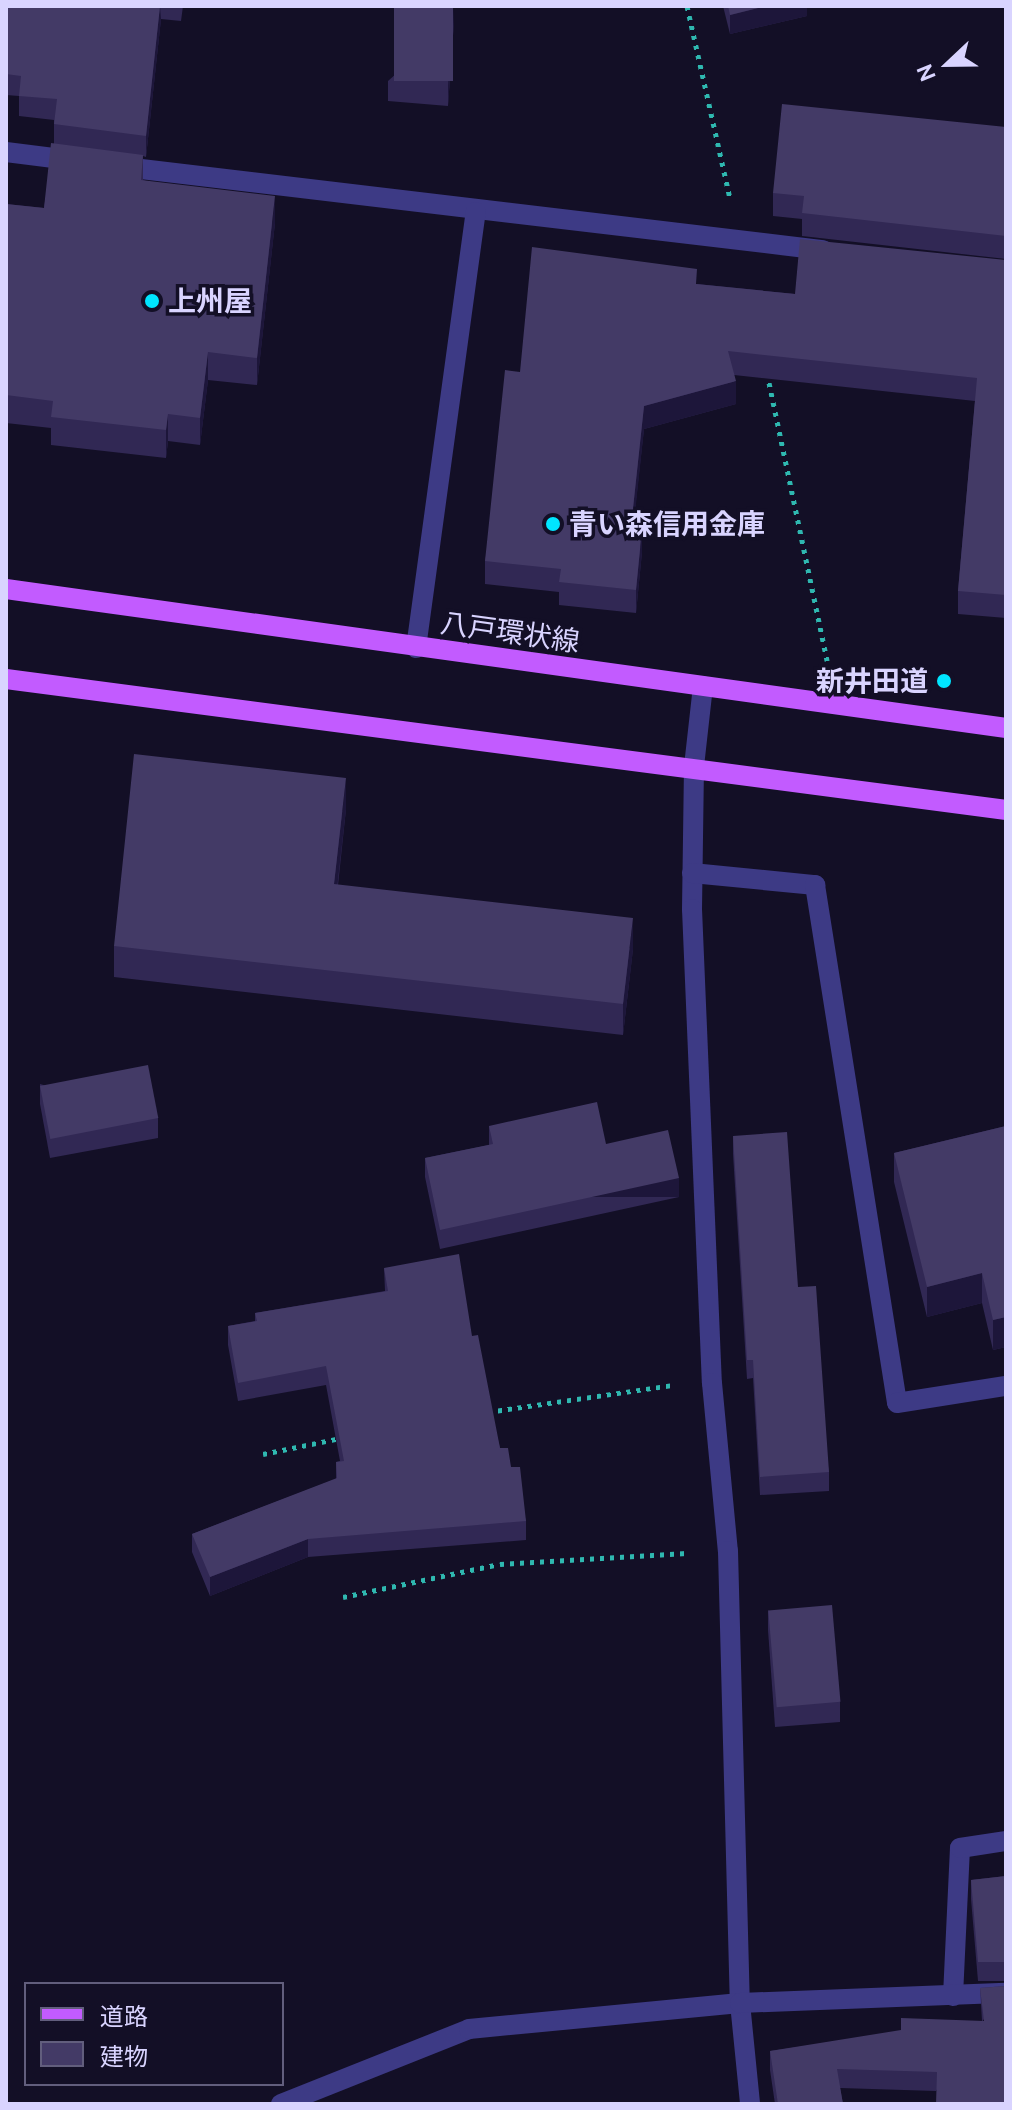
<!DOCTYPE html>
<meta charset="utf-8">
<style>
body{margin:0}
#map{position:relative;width:1012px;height:2110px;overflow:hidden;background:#130f26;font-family:Ubuntu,"Noto Sans JP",sans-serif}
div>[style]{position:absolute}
.path>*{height:5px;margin-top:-2.5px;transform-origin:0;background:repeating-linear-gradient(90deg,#2fb8b0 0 4px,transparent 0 10px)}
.street>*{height:20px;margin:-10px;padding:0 10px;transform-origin:10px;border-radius:10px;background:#3d3a85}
.primary>*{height:20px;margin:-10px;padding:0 10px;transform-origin:10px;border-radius:10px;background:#c25bff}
.wall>*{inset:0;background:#312854}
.shaded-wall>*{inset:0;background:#1d163a;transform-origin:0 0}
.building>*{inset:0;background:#433a66;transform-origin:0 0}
.dots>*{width:22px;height:22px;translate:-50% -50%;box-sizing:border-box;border:4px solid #130f26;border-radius:50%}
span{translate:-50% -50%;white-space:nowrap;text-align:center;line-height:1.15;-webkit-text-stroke:7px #130f26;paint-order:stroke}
.poi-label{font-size:28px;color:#d9d4ff;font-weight:700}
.left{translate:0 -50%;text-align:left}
.right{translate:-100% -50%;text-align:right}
.street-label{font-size:28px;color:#d9d4ff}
.frame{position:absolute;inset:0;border:8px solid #d9d4ff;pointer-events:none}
.legend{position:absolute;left:24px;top:1982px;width:260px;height:104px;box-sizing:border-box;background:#130f26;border:2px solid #625e7d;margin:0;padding:10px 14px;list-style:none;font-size:24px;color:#d9d4ff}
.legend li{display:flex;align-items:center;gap:16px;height:40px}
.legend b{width:40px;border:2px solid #625e7d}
.north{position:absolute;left:908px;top:24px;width:80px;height:80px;-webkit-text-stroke:6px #130f26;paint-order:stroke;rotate:248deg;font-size:22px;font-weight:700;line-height:32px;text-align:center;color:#d9d4ff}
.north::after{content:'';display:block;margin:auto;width:28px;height:36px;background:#d9d4ff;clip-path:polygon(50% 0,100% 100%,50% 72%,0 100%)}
</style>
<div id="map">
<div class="path">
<div style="left:687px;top:6px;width:198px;rotate:77.4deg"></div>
<div style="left:767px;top:373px;width:294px;rotate:78.2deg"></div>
<div style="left:488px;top:1412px;width:186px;rotate:-8.3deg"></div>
<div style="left:263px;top:1454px;width:80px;rotate:-11.6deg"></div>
<div style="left:343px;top:1597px;width:160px;rotate:-11.9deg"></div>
<div style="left:500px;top:1564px;width:187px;rotate:-3.4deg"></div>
</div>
<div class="street">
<div style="left:6px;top:152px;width:72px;rotate:7.2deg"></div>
<div style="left:116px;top:166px;width:712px;rotate:6.78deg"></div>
<div style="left:416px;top:648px;width:440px;rotate:-82.2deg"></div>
<div style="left:703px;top:686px;width:81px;rotate:96.4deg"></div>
<div style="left:694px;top:766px;width:143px;rotate:90.8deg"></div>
<div style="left:692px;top:909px;width:474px;rotate:87.6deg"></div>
<div style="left:712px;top:1383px;width:169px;rotate:84.6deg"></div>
<div style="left:728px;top:1551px;width:452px;rotate:88.5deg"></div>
<div style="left:740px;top:2003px;width:101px;rotate:84.3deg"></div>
<div style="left:692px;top:873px;width:124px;rotate:5.6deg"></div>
<div style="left:815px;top:885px;width:524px;rotate:81deg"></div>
<div style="left:897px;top:1403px;width:110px;rotate:-8.9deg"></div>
<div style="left:953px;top:1996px;width:148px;rotate:-87.3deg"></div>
<div style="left:960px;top:1848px;width:47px;rotate:-8.7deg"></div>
<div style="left:281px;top:2104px;width:202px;rotate:-21.7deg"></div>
<div style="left:469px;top:2029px;width:272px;rotate:-5.5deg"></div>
<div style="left:740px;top:2003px;width:266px;rotate:-2.2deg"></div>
</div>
<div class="primary">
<div style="left:6px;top:589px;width:1010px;rotate:7.91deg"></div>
<div style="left:6px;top:679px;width:1009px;rotate:7.46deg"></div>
</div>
<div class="wall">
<div style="clip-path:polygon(6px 6px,183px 6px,181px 21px,161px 19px,146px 157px,143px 156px,143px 180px,275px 223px,257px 385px,208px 380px,200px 445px,168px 441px,166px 458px,51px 445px,51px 428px,6px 423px,6px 204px,44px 208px,54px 144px,54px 120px,19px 116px,19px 96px,6px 95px)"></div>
<div style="clip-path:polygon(723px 6px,807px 6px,807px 16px,730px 34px)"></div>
<div style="clip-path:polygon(454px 22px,448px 106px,388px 101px,388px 81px)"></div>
<div style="clip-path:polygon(1006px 127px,1006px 259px,802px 236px,802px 219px,773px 216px,773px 193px)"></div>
<div style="clip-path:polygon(1006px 260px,1006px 618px,958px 614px,958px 591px,975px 401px,734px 375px,736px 404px,644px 429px,633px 528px,642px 552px,636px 613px,559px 605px,559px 592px,485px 584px,485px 561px,520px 372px,697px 284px,795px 294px)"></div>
<div style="clip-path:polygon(346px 809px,338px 885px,633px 949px,623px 1035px,114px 977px,114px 946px)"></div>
<div style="clip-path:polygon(40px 1084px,158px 1118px,158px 1138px,50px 1158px,40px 1104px)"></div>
<div style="clip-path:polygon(489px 1126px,606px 1144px,679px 1197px,440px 1249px,425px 1177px,425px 1158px,489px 1145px)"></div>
<div style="clip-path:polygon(1006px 1126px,1006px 1347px,993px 1350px,982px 1303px,927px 1317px,894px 1182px,894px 1153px)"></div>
<div style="clip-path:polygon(733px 1136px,798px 1287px,829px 1472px,829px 1491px,760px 1495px,753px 1378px,747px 1379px,733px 1154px)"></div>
<div style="clip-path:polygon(384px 1268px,472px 1336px,500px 1448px,511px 1467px,526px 1521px,526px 1540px,308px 1557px,210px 1596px,192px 1552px,192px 1534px,336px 1479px,336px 1462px,340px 1461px,326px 1385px,238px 1401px,228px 1345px,228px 1326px,255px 1321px,255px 1313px,385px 1291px)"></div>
<div style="clip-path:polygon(768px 1610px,840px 1702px,840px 1722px,775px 1727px,768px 1630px)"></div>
<div style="clip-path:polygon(1006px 1876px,1006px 1981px,978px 1981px,971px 1899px,971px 1880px)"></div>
<div style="clip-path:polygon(1006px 1986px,936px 2091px,840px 2088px,843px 2104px,775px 2104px,770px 2070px,770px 2051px,982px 2021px,980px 1988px)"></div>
</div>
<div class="shaded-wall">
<div style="clip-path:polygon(160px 6px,161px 19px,146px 157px,146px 136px)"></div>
<div style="clip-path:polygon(453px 6px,454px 22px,448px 106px,448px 86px)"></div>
<div style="clip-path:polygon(766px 6px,807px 6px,807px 16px,730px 34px,730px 15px)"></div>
<div style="clip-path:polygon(275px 196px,275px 223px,257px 385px,257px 358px)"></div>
<div style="clip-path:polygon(208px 352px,208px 380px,200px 445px,200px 418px)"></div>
<div style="clip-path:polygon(736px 381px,736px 404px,644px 429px,631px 551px,631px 527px,644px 406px)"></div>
<div style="clip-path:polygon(168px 414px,168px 441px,166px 458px,166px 430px)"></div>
<div style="clip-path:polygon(642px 529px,642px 552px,636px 613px,636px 590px)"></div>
<div style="clip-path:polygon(346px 778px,346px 809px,334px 915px,334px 884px)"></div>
<div style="clip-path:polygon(633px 918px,633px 949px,623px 1035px,623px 1004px)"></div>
<div style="left:679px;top:1178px;width:19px;height:245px;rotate:90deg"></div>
<div style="clip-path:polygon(982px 1273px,982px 1303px,927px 1317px,927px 1287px)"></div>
<div style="clip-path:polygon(1006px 1317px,1006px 1347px,993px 1350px,993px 1320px)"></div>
<div style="clip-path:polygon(308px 1539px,308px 1557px,210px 1596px,210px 1577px)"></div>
</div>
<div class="building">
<div style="clip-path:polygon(6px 6px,160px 6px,146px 136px,54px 124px,57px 99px,19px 96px,21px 76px,6px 74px)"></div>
<div style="left:394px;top:6px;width:59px;height:75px"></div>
<div style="clip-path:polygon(728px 6px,766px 6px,730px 15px)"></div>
<div style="clip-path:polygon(782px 104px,1006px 127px,1006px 236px,802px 213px,804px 196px,773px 193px)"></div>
<div style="clip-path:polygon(51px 143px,143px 155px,141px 180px,275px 196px,257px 358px,208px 352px,200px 418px,168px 414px,166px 430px,51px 417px,53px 401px,6px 395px,6px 204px,44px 208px)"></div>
<div style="clip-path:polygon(800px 239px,1006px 260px,1006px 595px,958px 591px,977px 378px,728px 351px,736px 381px,644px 406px,631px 527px,642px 529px,636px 590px,559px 582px,561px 569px,485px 561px,505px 370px,520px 372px,532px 247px,697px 269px,696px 284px,795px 294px)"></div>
<div style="clip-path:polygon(134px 754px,346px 778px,334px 884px,633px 918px,623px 1004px,114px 946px)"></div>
<div style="left:148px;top:1065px;width:54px;height:110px;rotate:79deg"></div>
<div style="clip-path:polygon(597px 1102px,606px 1144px,668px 1130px,679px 1178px,440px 1230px,425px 1158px,493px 1144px,489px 1126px)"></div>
<div style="clip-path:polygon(1006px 1126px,1006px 1317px,993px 1320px,982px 1273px,927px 1287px,894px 1153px)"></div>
<div style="clip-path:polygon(787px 1132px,798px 1287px,816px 1286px,829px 1472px,760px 1477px,753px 1360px,747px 1360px,733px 1136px)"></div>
<div style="clip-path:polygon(459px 1254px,472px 1336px,478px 1335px,500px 1448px,508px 1448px,511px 1467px,520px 1467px,526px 1521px,308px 1539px,210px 1577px,192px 1534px,337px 1478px,336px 1462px,344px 1461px,326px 1366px,238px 1383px,228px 1326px,257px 1321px,255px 1313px,388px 1291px,384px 1268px)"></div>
<div style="left:832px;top:1605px;width:97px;height:64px;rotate:85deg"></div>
<div style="clip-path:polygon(1006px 1876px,1006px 1962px,978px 1962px,971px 1880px)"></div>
<div style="clip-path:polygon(1006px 1986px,1006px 2104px,936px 2104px,937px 2072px,837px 2069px,843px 2104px,778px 2104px,770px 2051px,901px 2030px,901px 2018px,984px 2021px,980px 1988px)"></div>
</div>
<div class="dots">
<div style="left:152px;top:301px;background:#00e5ff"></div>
<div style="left:553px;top:524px;background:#00e5ff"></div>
<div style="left:944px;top:681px;background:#00e5ff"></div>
</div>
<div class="poi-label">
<span class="left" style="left:168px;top:301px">上州屋</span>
<span class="left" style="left:569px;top:524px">青い森信用金庫</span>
<span class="right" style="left:928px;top:681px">新井田道</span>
</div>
<div class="street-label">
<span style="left:510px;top:632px;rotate:8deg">八戸環状線</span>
</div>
<div class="frame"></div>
<ul class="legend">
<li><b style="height:10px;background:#c25bff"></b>道路</li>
<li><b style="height:22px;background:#433a66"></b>建物</li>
</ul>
<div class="north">N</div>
</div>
